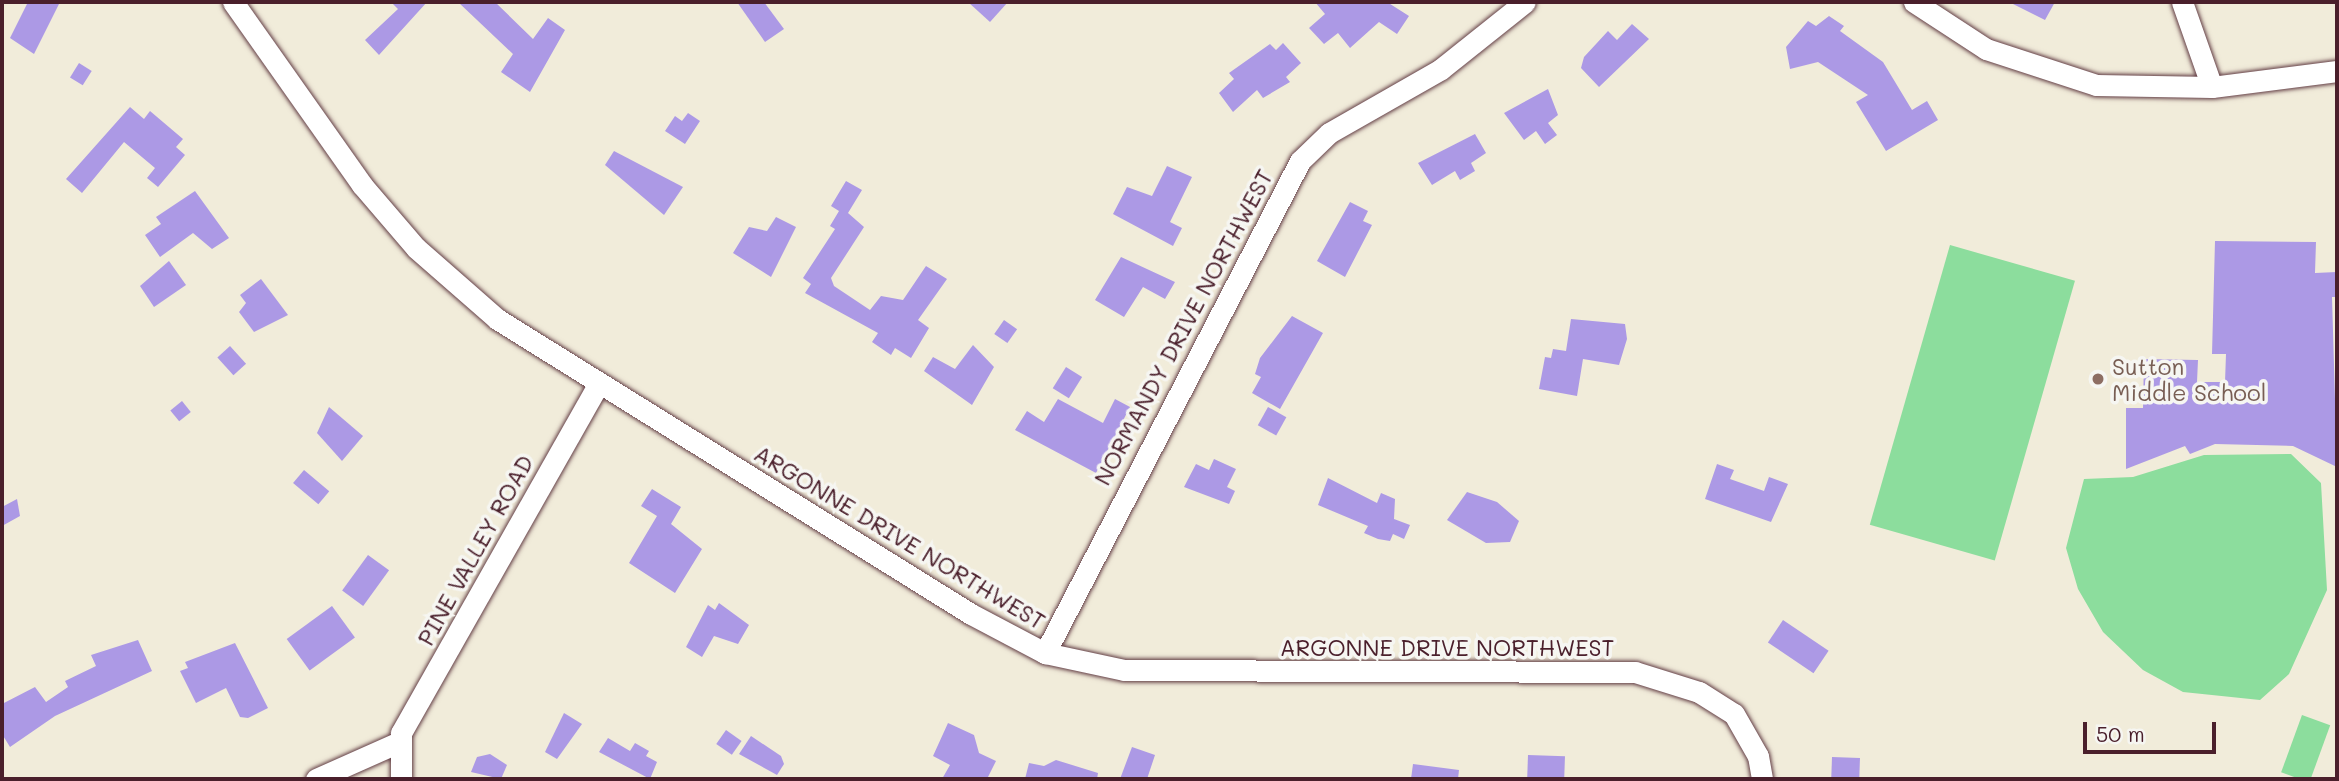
<!DOCTYPE html>
<style>
body{margin:0}
#map{position:relative;width:2339px;height:781px;overflow:hidden;background:#f1ecda;font-family:Mali,sans-serif}
div>[style]{position:absolute}
.green>*{inset:0;background:#8cdd9d;transform-origin:0 0}
.building>*{inset:0;background:#ac99e5;transform-origin:0 0}
.roads{filter:drop-shadow(0 0 2px #633e45) drop-shadow(0 0 2px #633e45)}
.minor>*{height:21px;margin:-10.5px;padding:0 10.5px;transform-origin:10.5px;border-radius:10.5px;background:#fff}
.dots>*{width:19px;height:19px;translate:-50% -50%;box-sizing:border-box;border:4px solid #f6f6f2;border-radius:50%}
span{translate:-50% -50%;white-space:nowrap;text-align:center;line-height:1.15;-webkit-text-stroke:7px #f6f6f2;paint-order:stroke}
.street-label{font-size:23px;color:#4a1f2b}
.education-label{font-size:23px;color:#785e54}
.left{translate:0 -50%;text-align:left}
.frame{position:absolute;inset:0;border:4px solid #4a1f2b;pointer-events:none}
.scale{position:absolute;left:2083px;top:722px;width:133px;height:32px;box-sizing:border-box;border:4px solid #4a1f2b;border-top:0;padding-left:9px;font-size:21px;line-height:24px;white-space:nowrap;color:#4a1f2b;-webkit-text-stroke:5px #f6f6f2;paint-order:stroke}
</style>
<div id="map">
<div class="green">
<div style="left:1950px;top:245px;width:130px;height:291px;rotate:16deg"></div>
<div style="clip-path:polygon(2291px 454px,2321px 483px,2327px 590px,2289px 674px,2260px 700px,2183px 692px,2143px 670px,2103px 632px,2078px 589px,2066px 548px,2084px 479px,2133px 477px,2204px 455px)"></div>
<div style="left:2302px;top:715px;width:30px;height:61px;rotate:20deg"></div>
</div>
<div class="building">
<div style="clip-path:polygon(28px 2px,60px 2px,34px 54px,10px 38px)"></div>
<div style="clip-path:polygon(391px 2px,427px 2px,379px 55px,365px 40px,398px 9px)"></div>
<div style="clip-path:polygon(458px 2px,495px 2px,533px 39px,548px 18px,565px 30px,530px 92px,501px 72px,513px 54px)"></div>
<div style="clip-path:polygon(737px 2px,764px 2px,784px 29px,765px 42px)"></div>
<div style="clip-path:polygon(968px 2px,1008px 2px,990px 22px)"></div>
<div style="clip-path:polygon(1315px 2px,1387px 2px,1409px 16px,1397px 34px,1379px 22px,1350px 48px,1338px 33px,1324px 44px,1309px 28px,1325px 14px)"></div>
<div style="clip-path:polygon(2009px 2px,2055px 2px,2045px 20px)"></div>
<div style="clip-path:polygon(1829px 16px,1844px 26px,1840px 31px,1883px 62px,1912px 110px,1927px 101px,1938px 120px,1886px 151px,1856px 102px,1868px 95px,1818px 62px,1790px 69px,1786px 47px,1808px 21px,1816px 26px)"></div>
<div style="clip-path:polygon(1632px 24px,1649px 39px,1599px 87px,1581px 68px,1584px 57px,1608px 31px,1617px 40px)"></div>
<div style="clip-path:polygon(1283px 43px,1301px 63px,1286px 77px,1290px 82px,1263px 98px,1257px 90px,1233px 112px,1219px 93px,1234px 79px,1229px 73px,1270px 44px,1276px 50px)"></div>
<div style="left:79px;top:63px;width:15px;height:17px;rotate:32deg"></div>
<div style="clip-path:polygon(1548px 89px,1558px 115px,1548px 123px,1557px 135px,1545px 144px,1536px 131px,1524px 140px,1504px 113px)"></div>
<div style="clip-path:polygon(130px 107px,144px 119px,150px 111px,183px 139px,176px 147px,185px 155px,158px 187px,147px 178px,155px 168px,124px 142px,82px 193px,66px 179px)"></div>
<div style="clip-path:polygon(688px 113px,700px 121px,685px 144px,665px 131px,675px 116px,682px 121px)"></div>
<div style="clip-path:polygon(1475px 134px,1486px 153px,1471px 163px,1475px 171px,1460px 180px,1455px 171px,1432px 185px,1418px 163px)"></div>
<div style="clip-path:polygon(614px 151px,683px 187px,664px 215px,605px 165px)"></div>
<div style="clip-path:polygon(1167px 166px,1192px 177px,1170px 222px,1182px 228px,1173px 246px,1113px 214px,1127px 187px,1152px 196px)"></div>
<div style="clip-path:polygon(846px 181px,862px 190px,848px 213px,864px 227px,831px 278px,834px 286px,870px 310px,881px 296px,903px 300px,926px 266px,947px 279px,918px 320px,929px 328px,911px 358px,895px 348px,891px 355px,872px 342px,878px 333px,805px 293px,811px 284px,803px 278px,835px 229px,830px 226px,839px 211px,831px 206px)"></div>
<div style="clip-path:polygon(195px 191px,229px 238px,212px 249px,193px 233px,160px 257px,145px 235px,161px 224px,156px 217px)"></div>
<div style="clip-path:polygon(1350px 202px,1368px 211px,1363px 221px,1372px 225px,1345px 277px,1317px 261px)"></div>
<div style="clip-path:polygon(776px 217px,796px 227px,771px 277px,733px 253px,749px 227px,767px 231px)"></div>
<div style="clip-path:polygon(2215px 241px,2316px 242px,2315px 273px,2337px 272px,2337px 297px,2332px 297px,2337px 467px,2293px 446px,2215px 444px,2190px 454px,2185px 446px,2126px 469px,2126px 408px,2143px 408px,2144px 359px,2198px 360px,2197px 382px,2225px 382px,2226px 354px,2212px 354px)"></div>
<div style="clip-path:polygon(1121px 257px,1175px 282px,1165px 299px,1143px 287px,1124px 317px,1095px 300px)"></div>
<div style="clip-path:polygon(169px 261px,186px 285px,154px 307px,140px 286px)"></div>
<div style="clip-path:polygon(261px 279px,288px 315px,254px 332px,239px 312px,246px 303px,240px 295px)"></div>
<div style="clip-path:polygon(1292px 316px,1323px 333px,1280px 409px,1252px 393px,1261px 377px,1255px 374px,1260px 358px)"></div>
<div style="clip-path:polygon(1571px 319px,1625px 324px,1627px 339px,1619px 365px,1583px 359px,1577px 396px,1539px 389px,1545px 357px,1551px 358px,1553px 349px,1566px 351px)"></div>
<div style="left:1004px;top:320px;width:16px;height:17px;rotate:35deg"></div>
<div style="clip-path:polygon(973px 345px,994px 367px,972px 405px,924px 371px,933px 357px,955px 369px)"></div>
<div style="left:230px;top:346px;width:24px;height:17px;rotate:48deg"></div>
<div style="left:1066px;top:367px;width:19px;height:25px;rotate:32deg"></div>
<div style="clip-path:polygon(1058px 399px,1103px 423px,1115px 399px,1130px 407px,1096px 473px,1015px 430px,1027px 411px,1044px 422px)"></div>
<div style="left:182px;top:401px;width:14px;height:15px;rotate:51deg"></div>
<div style="clip-path:polygon(329px 407px,363px 436px,342px 461px,317px 433px)"></div>
<div style="left:1268px;top:407px;width:21px;height:21px;rotate:29deg"></div>
<div style="clip-path:polygon(1214px 459px,1236px 469px,1227px 487px,1235px 491px,1229px 504px,1184px 487px,1196px 464px,1209px 470px)"></div>
<div style="clip-path:polygon(1717px 464px,1734px 470px,1730px 479px,1764px 491px,1769px 477px,1788px 484px,1771px 522px,1705px 499px)"></div>
<div style="left:304px;top:470px;width:33px;height:17px;rotate:40deg"></div>
<div style="clip-path:polygon(1328px 478px,1377px 503px,1381px 493px,1395px 499px,1394px 519px,1410px 525px,1404px 539px,1393px 534px,1390px 541px,1378px 539px,1364px 533px,1368px 526px,1318px 505px)"></div>
<div style="clip-path:polygon(652px 489px,681px 507px,671px 524px,702px 549px,675px 593px,629px 563px,657px 516px,641px 506px)"></div>
<div style="clip-path:polygon(1467px 492px,1497px 502px,1519px 521px,1510px 542px,1486px 543px,1447px 520px)"></div>
<div style="clip-path:polygon(17px 499px,20px 516px,2px 526px,2px 507px)"></div>
<div style="left:368px;top:555px;width:26px;height:44px;rotate:36deg"></div>
<div style="clip-path:polygon(719px 603px,749px 625px,738px 644px,714px 636px,702px 657px,686px 647px,708px 605px,715px 610px)"></div>
<div style="left:332px;top:606px;width:39px;height:56px;rotate:54deg"></div>
<div style="left:1783px;top:620px;width:55px;height:27px;rotate:34deg"></div>
<div style="clip-path:polygon(138px 640px,152px 671px,55px 716px,10px 747px,2px 734px,2px 704px,35px 687px,46px 702px,68px 687px,65px 681px,96px 666px,91px 655px)"></div>
<div style="clip-path:polygon(235px 643px,268px 708px,248px 718px,240px 717px,226px 688px,196px 703px,180px 671px,188px 668px,185px 662px)"></div>
<div style="clip-path:polygon(564px 713px,582px 724px,557px 759px,545px 752px)"></div>
<div style="clip-path:polygon(948px 723px,974px 735px,979px 753px,996px 761px,987px 779px,942px 779px,950px 765px,933px 756px)"></div>
<div style="left:726px;top:730px;width:19px;height:17px;rotate:35deg"></div>
<div style="clip-path:polygon(751px 736px,781px 756px,784px 764px,777px 775px,739px 754px)"></div>
<div style="clip-path:polygon(608px 738px,630px 751px,635px 743px,649px 751px,646px 756px,657px 762px,650px 779px,599px 752px)"></div>
<div style="clip-path:polygon(1132px 747px,1155px 755px,1147px 779px,1120px 779px)"></div>
<div style="clip-path:polygon(490px 754px,507px 765px,501px 779px,471px 772px,477px 757px)"></div>
<div style="left:1528px;top:755px;width:37px;height:24px;rotate:2deg"></div>
<div style="left:1832px;top:757px;width:28px;height:22px;rotate:2deg"></div>
<div style="clip-path:polygon(1056px 760px,1098px 773px,1097px 779px,1025px 779px,1029px 763px,1044px 766px)"></div>
<div style="clip-path:polygon(1413px 764px,1459px 770px,1458px 779px,1411px 779px)"></div>
</div>
<div class="roads">
<div class="minor">
<div style="left:233px;top:2px;width:224px;rotate:54.8deg"></div>
<div style="left:362px;top:185px;width:83px;rotate:49.4deg"></div>
<div style="left:416px;top:248px;width:108px;rotate:41.2deg"></div>
<div style="left:497px;top:319px;width:558px;rotate:31.9deg"></div>
<div style="left:971px;top:614px;width:84px;rotate:27.8deg"></div>
<div style="left:1045px;top:653px;width:81px;rotate:12.1deg"></div>
<div style="left:1124px;top:670px;width:511px;rotate:0.22deg"></div>
<div style="left:1635px;top:672px;width:67px;rotate:17.4deg"></div>
<div style="left:1699px;top:692px;width:41px;rotate:32.2deg"></div>
<div style="left:1734px;top:714px;width:48px;rotate:60.3deg"></div>
<div style="left:1758px;top:756px;width:23px;rotate:80deg"></div>
<div style="left:1914px;top:2px;width:86px;rotate:33.1deg"></div>
<div style="left:1986px;top:49px;width:116px;rotate:18.1deg"></div>
<div style="left:2096px;top:85px;width:116px;rotate:1deg"></div>
<div style="left:2212px;top:87px;width:126px;rotate:-7.3deg"></div>
<div style="left:2182px;top:2px;width:90px;rotate:70.6deg"></div>
<div style="left:1045px;top:653px;width:554px;rotate:-62.6deg"></div>
<div style="left:1300px;top:161px;width:40px;rotate:-44deg"></div>
<div style="left:1329px;top:133px;width:129px;rotate:-29.7deg"></div>
<div style="left:1441px;top:69px;width:107px;rotate:-38.6deg"></div>
<div style="left:316px;top:779px;width:91px;rotate:-24deg"></div>
<div style="left:401px;top:779px;width:46px;rotate:-90deg"></div>
<div style="left:401px;top:733px;width:400px;rotate:-60.5deg"></div>
</div>
</div>
<div class="dots">
<div style="left:2098px;top:379px;background:#8d6e63"></div>
</div>
<div class="street-label">
<span style="left:1183px;top:327px;rotate:-62deg">NORMANDY DRIVE NORTHWEST</span>
<span style="left:900px;top:537px;rotate:31deg">ARGONNE DRIVE NORTHWEST</span>
<span style="left:475px;top:550px;rotate:-61deg">PINE VALLEY ROAD</span>
<span style="left:1447px;top:647px">ARGONNE DRIVE NORTHWEST</span>
</div>
<div class="education-label">
<span class="left" style="left:2112px;top:379px">Sutton<br>Middle School</span>
</div>
<div class="frame"></div>
<div class="scale">50 m</div>
</div>
